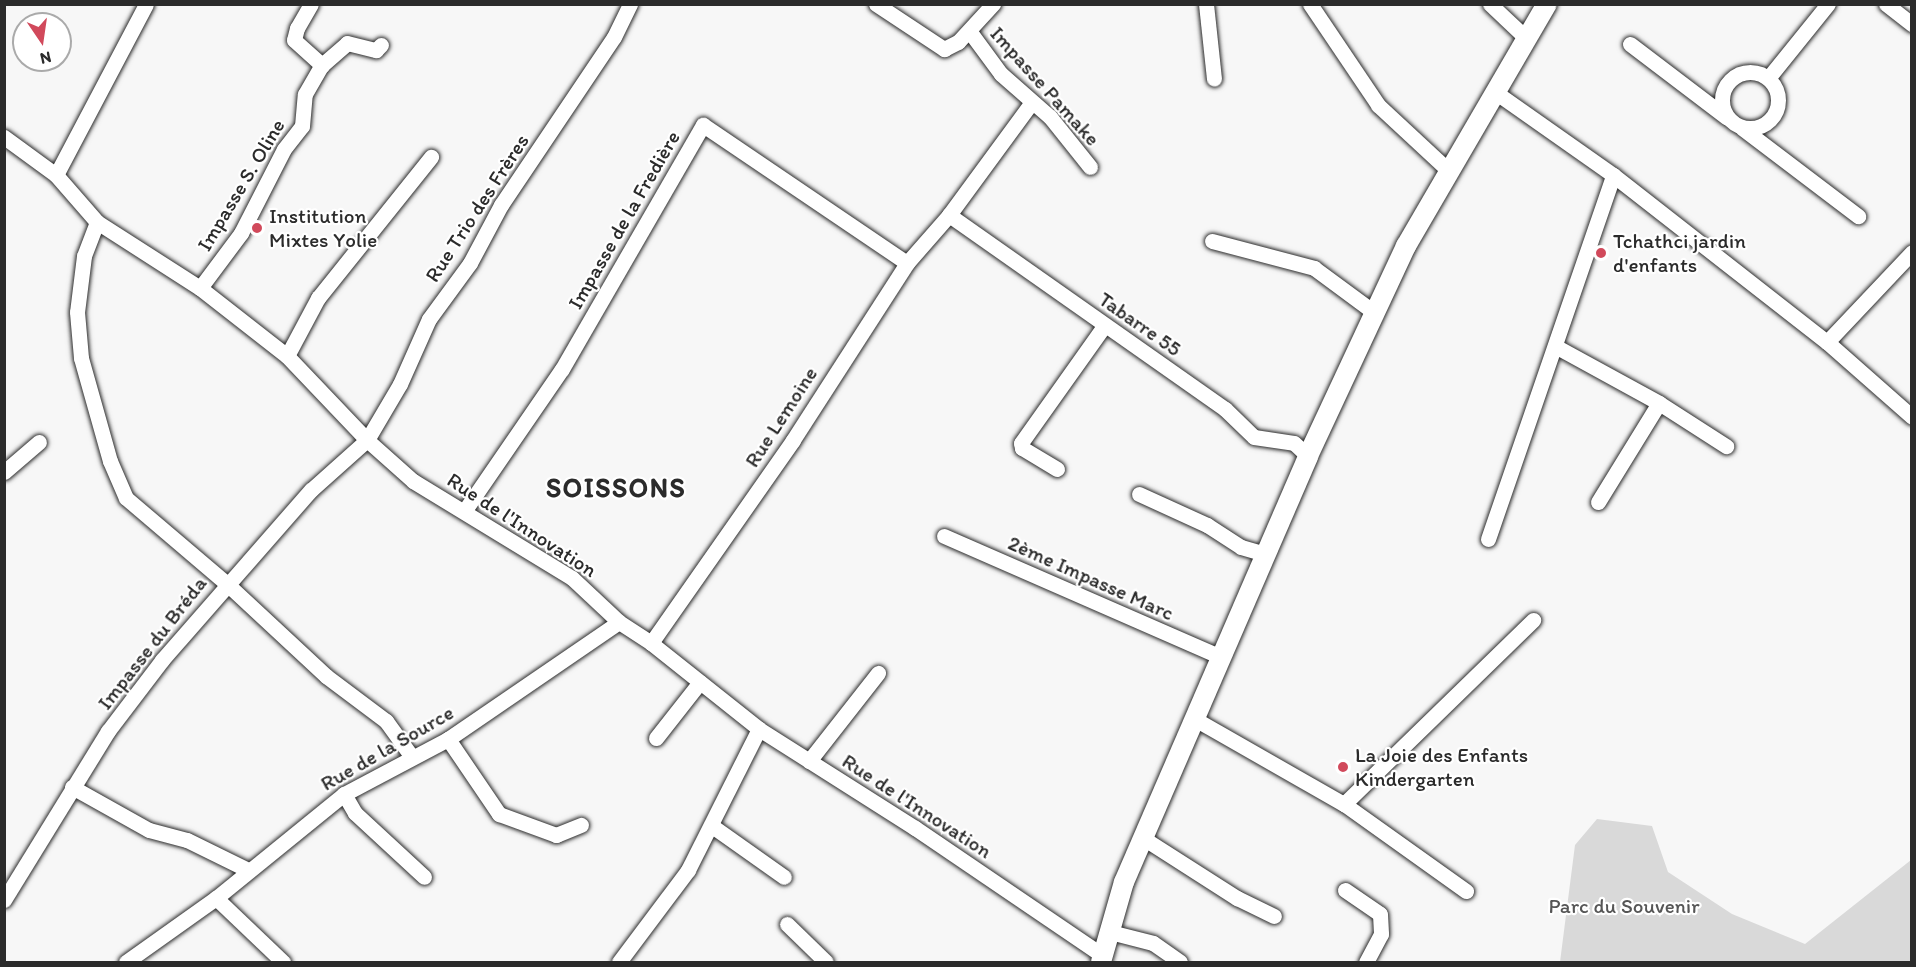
<!DOCTYPE html>
<meta charset="utf-8">
<style>
body{margin:0}
#map{position:relative;width:1916px;height:967px;overflow:hidden;background:#f7f7f7;font-family:Itim,sans-serif}
div>[style]{position:absolute}
.green>*{inset:0;background:#d9d9d9}
.roads{filter:drop-shadow(0 0 2px #2b2b2b) drop-shadow(0 0 2px #2b2b2b)}
.minor>*{height:15px;margin:-7.5px;padding:0 7.5px;transform-origin:7.5px;border-radius:7.5px;background:#fff}
.minor>.ring{margin:-7.5px;padding:0;box-sizing:content-box;background:none;border:15px solid #fff;border-radius:50%}
.major>*{height:20px;margin:-10px;padding:0 10px;transform-origin:10px;border-radius:10px;background:#fff}
.dots>*{width:16px;height:16px;translate:-50% -50%;box-sizing:border-box;border:3px solid #fff;border-radius:50%}
span{translate:-50% -50%;white-space:nowrap;text-align:center;line-height:1.15;-webkit-text-stroke:4.5px #fff;paint-order:stroke}
.street-label{font-size:21px;color:#2b2b2b}
.poi-label{font-size:21px;color:#2b2b2b}
.left{translate:0 -50%;text-align:left}
.park-label{font-size:21px;color:#565656}
.district-label{font-size:27px;color:#2b2b2b;font-weight:700;letter-spacing:1.5px}
.frame{position:absolute;inset:0;border:6px solid #2b2b2b;pointer-events:none}
.north{position:absolute;left:12px;top:12px;width:60px;height:60px;box-sizing:border-box;background:#fff;border:2px solid #aaa;border-radius:50%;rotate:167deg;font-size:16px;font-weight:700;line-height:24px;text-align:center;color:#2b2b2b}
.north::after{content:'';display:block;margin:auto;width:21px;height:27px;background:#d1495b;clip-path:polygon(50% 0,100% 100%,50% 72%,0 100%)}
</style>
<div id="map">
<div class="green">
<div style="clip-path:polygon(1597px 819px,1652px 826px,1668px 872px,1732px 914px,1805px 944px,1911px 860px,1911px 962px,1560px 962px,1575px 845px)"></div>
</div>
<div class="roads">
<div class="minor">
<div style="left:311px;top:4px;width:28px;rotate:120deg"></div>
<div style="left:297px;top:28px;width:12px;rotate:104deg"></div>
<div style="left:294px;top:40px;width:38px;rotate:42deg"></div>
<div style="left:876px;top:4px;width:82px;rotate:33.5deg"></div>
<div style="left:944px;top:49px;width:16px;rotate:-27deg"></div>
<div style="left:958px;top:42px;width:52px;rotate:-47.4deg"></div>
<div style="left:1206px;top:4px;width:75px;rotate:83.9deg"></div>
<div style="left:1310px;top:4px;width:122px;rotate:56deg"></div>
<div style="left:1378px;top:105px;width:96px;rotate:42.9deg"></div>
<div style="left:1490px;top:4px;width:50px;rotate:43.4deg"></div>
<div style="left:1886px;top:4px;width:33px;rotate:38deg"></div>
<div style="left:970px;top:32px;width:52px;rotate:53.6deg"></div>
<div style="left:1001px;top:74px;width:65px;rotate:41.3deg"></div>
<div style="left:1050px;top:117px;width:64px;rotate:51.3deg"></div>
<div style="left:1630px;top:44px;width:121px;rotate:37.2deg"></div>
<div class="ring" style="left:1722px;top:72px;width:41px;height:41px"></div>
<div style="left:1769px;top:77px;width:94px;rotate:-51.1deg"></div>
<div style="left:1495px;top:92px;width:144px;rotate:35.1deg"></div>
<div style="left:1613px;top:175px;width:271px;rotate:38deg"></div>
<div style="left:1827px;top:342px;width:113px;rotate:41.4deg"></div>
<div style="left:1742px;top:128px;width:146px;rotate:37.2deg"></div>
<div style="left:4px;top:137px;width:64px;rotate:36.2deg"></div>
<div style="left:56px;top:175px;width:62px;rotate:48.9deg"></div>
<div style="left:97px;top:222px;width:122px;rotate:32.7deg"></div>
<div style="left:200px;top:288px;width:110px;rotate:38deg"></div>
<div style="left:287px;top:356px;width:116px;rotate:46.4deg"></div>
<div style="left:367px;top:440px;width:62px;rotate:41.7deg"></div>
<div style="left:413px;top:481px;width:186px;rotate:31.4deg"></div>
<div style="left:572px;top:578px;width:64px;rotate:43.1deg"></div>
<div style="left:619px;top:622px;width:38px;rotate:33deg"></div>
<div style="left:651px;top:643px;width:138px;rotate:38.5deg"></div>
<div style="left:759px;top:729px;width:185px;rotate:32.4deg"></div>
<div style="left:915px;top:828px;width:227px;rotate:34.2deg"></div>
<div style="left:56px;top:175px;width:193px;rotate:-62.2deg"></div>
<div style="left:949px;top:215px;width:337px;rotate:35.1deg"></div>
<div style="left:1225px;top:409px;width:40px;rotate:44deg"></div>
<div style="left:1254px;top:437px;width:40px;rotate:8.5deg"></div>
<div style="left:1294px;top:443px;width:19px;rotate:43deg"></div>
<div style="left:97px;top:222px;width:36px;rotate:111deg"></div>
<div style="left:84px;top:256px;width:56px;rotate:97.1deg"></div>
<div style="left:77px;top:312px;width:46px;rotate:85deg"></div>
<div style="left:81px;top:358px;width:107px;rotate:74.3deg"></div>
<div style="left:110px;top:461px;width:40px;rotate:66.6deg"></div>
<div style="left:126px;top:498px;width:131px;rotate:40.4deg"></div>
<div style="left:226px;top:583px;width:137px;rotate:42.9deg"></div>
<div style="left:326px;top:676px;width:75px;rotate:36.9deg"></div>
<div style="left:386px;top:721px;width:44px;rotate:54.2deg"></div>
<div style="left:1212px;top:241px;width:106px;rotate:14.8deg"></div>
<div style="left:1314px;top:268px;width:76px;rotate:36.4deg"></div>
<div style="left:200px;top:288px;width:69px;rotate:-53.3deg"></div>
<div style="left:241px;top:233px;width:94px;rotate:-62.9deg"></div>
<div style="left:284px;top:149px;width:29px;rotate:-52deg"></div>
<div style="left:302px;top:126px;width:32px;rotate:-85deg"></div>
<div style="left:305px;top:94px;width:34px;rotate:-60deg"></div>
<div style="left:322px;top:65px;width:33px;rotate:-41deg"></div>
<div style="left:347px;top:43px;width:30px;rotate:14deg"></div>
<div style="left:376px;top:50px;width:7px;rotate:-45deg"></div>
<div style="left:1827px;top:342px;width:124px;rotate:-46.6deg"></div>
<div style="left:1555px;top:346px;width:119px;rotate:28.7deg"></div>
<div style="left:1659px;top:403px;width:80px;rotate:32.7deg"></div>
<div style="left:287px;top:356px;width:66px;rotate:-61.9deg"></div>
<div style="left:318px;top:298px;width:181px;rotate:-51.3deg"></div>
<div style="left:1057px;top:469px;width:41px;rotate:-149deg"></div>
<div style="left:1022px;top:448px;width:5px;rotate:-101deg"></div>
<div style="left:1021px;top:443px;width:143px;rotate:-54.6deg"></div>
<div style="left:4px;top:472px;width:46px;rotate:-40.6deg"></div>
<div style="left:1139px;top:494px;width:75px;rotate:24.5deg"></div>
<div style="left:1207px;top:525px;width:40px;rotate:32.9deg"></div>
<div style="left:1241px;top:547px;width:26px;rotate:16deg"></div>
<div style="left:1598px;top:502px;width:116px;rotate:-58.4deg"></div>
<div style="left:465px;top:510px;width:171px;rotate:-55.5deg"></div>
<div style="left:562px;top:369px;width:282px;rotate:-60deg"></div>
<div style="left:703px;top:125px;width:246px;rotate:34.1deg"></div>
<div style="left:944px;top:536px;width:302px;rotate:23.6deg"></div>
<div style="left:1488px;top:539px;width:385px;rotate:-71deg"></div>
<div style="left:651px;top:643px;width:248px;rotate:-55deg"></div>
<div style="left:793px;top:440px;width:211px;rotate:-57.2deg"></div>
<div style="left:907px;top:263px;width:64px;rotate:-48.8deg"></div>
<div style="left:949px;top:215px;width:140px;rotate:-53.7deg"></div>
<div style="left:1193px;top:718px;width:174px;rotate:29.7deg"></div>
<div style="left:1344px;top:804px;width:150px;rotate:35.5deg"></div>
<div style="left:656px;top:738px;width:71px;rotate:-51.8deg"></div>
<div style="left:448px;top:739px;width:91px;rotate:55.8deg"></div>
<div style="left:499px;top:814px;width:61px;rotate:20.2deg"></div>
<div style="left:556px;top:835px;width:27px;rotate:-22deg"></div>
<div style="left:809px;top:761px;width:112px;rotate:-51.9deg"></div>
<div style="left:72px;top:787px;width:88px;rotate:29.2deg"></div>
<div style="left:149px;top:830px;width:39px;rotate:15deg"></div>
<div style="left:187px;top:840px;width:68px;rotate:26.2deg"></div>
<div style="left:344px;top:794px;width:22px;rotate:60deg"></div>
<div style="left:355px;top:813px;width:94px;rotate:42.8deg"></div>
<div style="left:1344px;top:804px;width:264px;rotate:-44.2deg"></div>
<div style="left:712px;top:826px;width:88px;rotate:35.3deg"></div>
<div style="left:1143px;top:838px;width:112px;rotate:32.6deg"></div>
<div style="left:1237px;top:898px;width:41px;rotate:25.9deg"></div>
<div style="left:1345px;top:890px;width:42px;rotate:34.4deg"></div>
<div style="left:1380px;top:914px;width:20px;rotate:87deg"></div>
<div style="left:1381px;top:934px;width:32px;rotate:118deg"></div>
<div style="left:216px;top:898px;width:93px;rotate:43.7deg"></div>
<div style="left:4px;top:900px;width:198px;rotate:-58.4deg"></div>
<div style="left:108px;top:731px;width:89px;rotate:-52.7deg"></div>
<div style="left:162px;top:660px;width:226px;rotate:-48.8deg"></div>
<div style="left:311px;top:490px;width:75px;rotate:-41.8deg"></div>
<div style="left:367px;top:440px;width:65px;rotate:-59.5deg"></div>
<div style="left:400px;top:384px;width:71px;rotate:-66deg"></div>
<div style="left:429px;top:319px;width:69px;rotate:-53.8deg"></div>
<div style="left:470px;top:263px;width:66px;rotate:-61.9deg"></div>
<div style="left:501px;top:205px;width:202px;rotate:-56.1deg"></div>
<div style="left:614px;top:37px;width:37px;rotate:-64deg"></div>
<div style="left:787px;top:924px;width:54px;rotate:44.3deg"></div>
<div style="left:1110px;top:932px;width:44px;rotate:14.3deg"></div>
<div style="left:1153px;top:943px;width:33px;rotate:35deg"></div>
<div style="left:126px;top:962px;width:110px;rotate:-35.4deg"></div>
<div style="left:216px;top:898px;width:165px;rotate:-39.1deg"></div>
<div style="left:344px;top:794px;width:118px;rotate:-27.9deg"></div>
<div style="left:448px;top:739px;width:207px;rotate:-34.4deg"></div>
<div style="left:619px;top:962px;width:115px;rotate:-53.1deg"></div>
<div style="left:688px;top:870px;width:158px;rotate:-63.3deg"></div>
</div>
<div class="major">
<div style="left:1101px;top:962px;width:83px;rotate:-74deg"></div>
<div style="left:1124px;top:882px;width:464px;rotate:-66.6deg"></div>
<div style="left:1308px;top:456px;width:232px;rotate:-65deg"></div>
<div style="left:1406px;top:246px;width:280px;rotate:-59.8deg"></div>
</div>
</div>
<div class="dots">
<div style="left:257px;top:228px;background:#d1495b"></div>
<div style="left:1601px;top:253px;background:#d1495b"></div>
<div style="left:1343px;top:767px;background:#d1495b"></div>
</div>
<div class="street-label">
<span style="left:1045px;top:86px;rotate:48deg">Impasse Pamake</span>
<span style="left:241px;top:185px;rotate:-59deg">Impasse S. Oline</span>
<span style="left:477px;top:208px;rotate:-57deg">Rue Trio des Frères</span>
<span style="left:624px;top:220px;rotate:-60deg">Impasse de la Fredière</span>
<span style="left:1140px;top:324px;rotate:35deg">Tabarre 55</span>
<span style="left:781px;top:417px;rotate:-57deg">Rue Lemoine</span>
<span style="left:522px;top:525px;rotate:33deg">Rue de l'Innovation</span>
<span style="left:1091px;top:578px;rotate:24deg">2ème Impasse Marc</span>
<span style="left:152px;top:643px;rotate:-52deg">Impasse du Bréda</span>
<span style="left:387px;top:748px;rotate:-30deg">Rue de la Source</span>
<span style="left:917px;top:806px;rotate:33deg">Rue de l'Innovation</span>
</div>
<div class="poi-label">
<span class="left" style="left:269px;top:228px">Institution<br>Mixtes Yolie</span>
<span class="left" style="left:1613px;top:253px">Tchathci jardin<br>d'enfants</span>
<span class="left" style="left:1355px;top:767px">La Joie des Enfants<br>Kindergarten</span>
</div>
<div class="park-label">
<span style="left:1624px;top:906px">Parc du Souvenir</span>
</div>
<div class="district-label">
<span style="left:616px;top:488px">SOISSONS</span>
</div>
<div class="frame"></div>
<div class="north">N</div>
</div>
